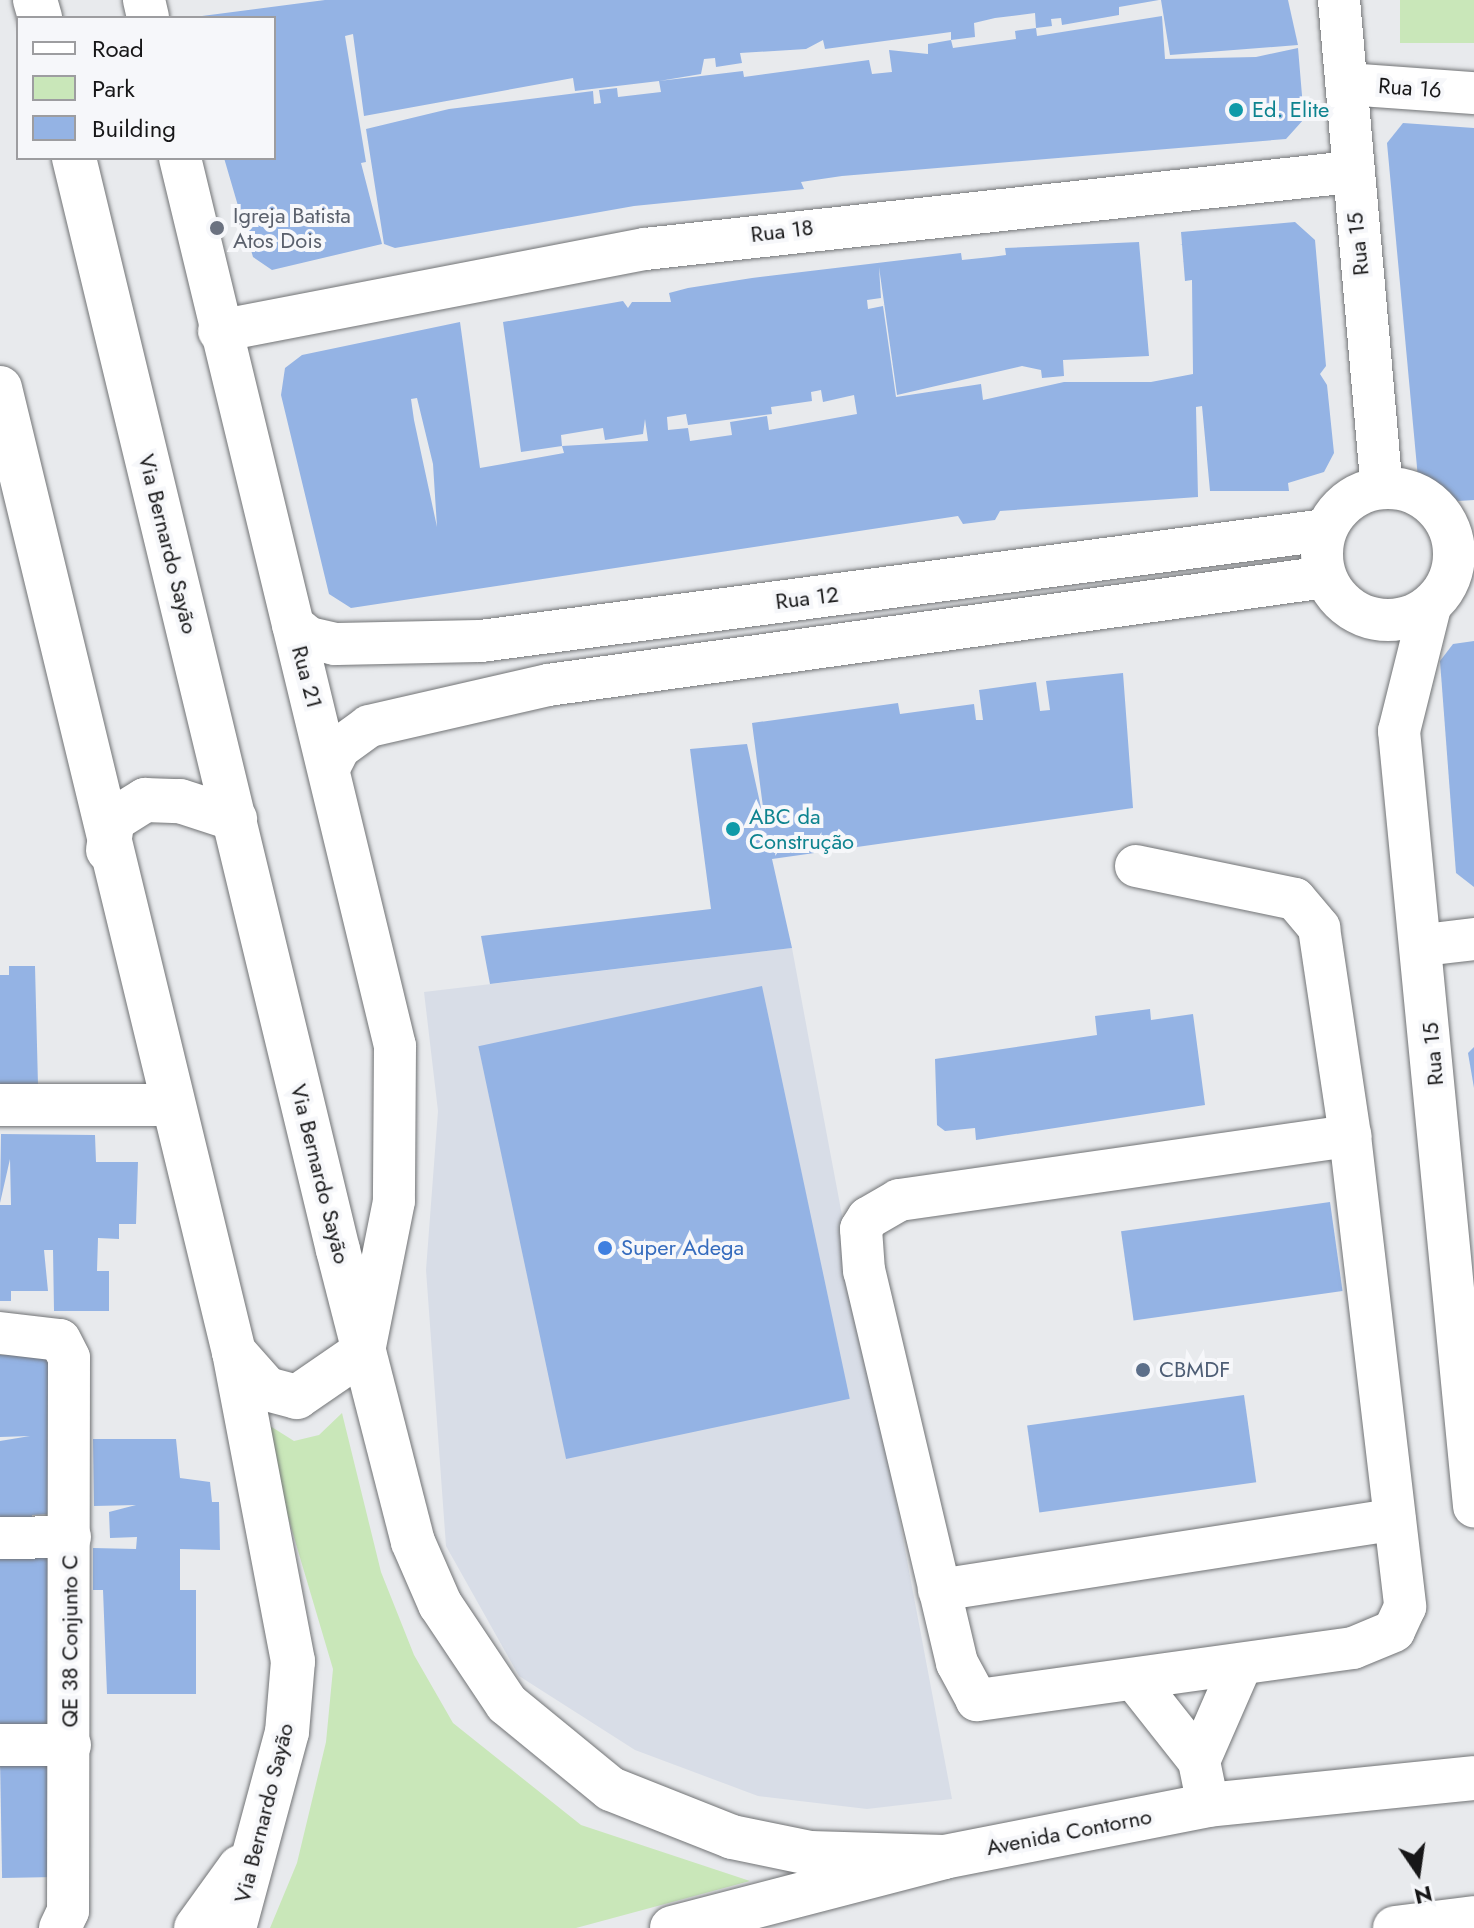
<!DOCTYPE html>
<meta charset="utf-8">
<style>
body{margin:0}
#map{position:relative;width:1474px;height:1928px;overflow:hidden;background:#e8eaed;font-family:Jost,sans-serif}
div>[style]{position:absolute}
.built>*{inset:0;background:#d8dde7}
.green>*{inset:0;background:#c9e7b9;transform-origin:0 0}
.building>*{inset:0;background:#94b3e4;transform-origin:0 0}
.roads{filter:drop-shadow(0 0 2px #727476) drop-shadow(0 0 2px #727476)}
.minor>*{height:42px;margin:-21px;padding:0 21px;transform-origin:21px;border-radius:21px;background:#fff}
.minor>.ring{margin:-21px;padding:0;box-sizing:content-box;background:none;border:42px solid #fff;border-radius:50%}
.major>*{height:44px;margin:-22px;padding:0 22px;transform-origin:22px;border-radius:22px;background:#fff}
.dots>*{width:22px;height:22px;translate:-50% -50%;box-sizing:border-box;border:4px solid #f6f7fa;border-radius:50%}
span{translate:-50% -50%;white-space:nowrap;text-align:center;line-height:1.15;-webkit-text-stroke:8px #f6f7fa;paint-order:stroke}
.street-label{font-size:22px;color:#171718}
.culture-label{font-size:22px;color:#0d838f}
.left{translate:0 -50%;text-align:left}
.worship-label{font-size:22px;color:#5b616d}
.shop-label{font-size:22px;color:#366cbe}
.service-label{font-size:22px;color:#4e5e75}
.legend{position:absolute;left:16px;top:16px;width:260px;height:144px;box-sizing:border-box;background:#f6f7fa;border:2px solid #9d9da0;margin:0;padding:10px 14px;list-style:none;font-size:24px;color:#171718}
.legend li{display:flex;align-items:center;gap:16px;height:40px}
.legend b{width:40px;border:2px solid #9d9da0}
.north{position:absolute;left:1378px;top:1832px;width:80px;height:80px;-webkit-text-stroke:6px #f6f7fa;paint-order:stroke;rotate:167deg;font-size:22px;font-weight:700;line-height:32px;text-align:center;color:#171718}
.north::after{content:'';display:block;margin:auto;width:28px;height:36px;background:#171718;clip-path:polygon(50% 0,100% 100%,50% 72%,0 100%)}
</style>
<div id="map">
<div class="built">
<div style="clip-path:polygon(792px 948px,809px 1040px,952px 1799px,867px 1809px,758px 1796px,635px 1750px,519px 1676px,446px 1546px,426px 1270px,438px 1111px,424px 992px)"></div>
</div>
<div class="green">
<div style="left:1400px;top:0;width:74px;height:43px"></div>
<div style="clip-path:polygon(342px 1413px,381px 1572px,414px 1655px,453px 1723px,581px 1825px,750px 1881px,576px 1928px,270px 1928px,297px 1863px,326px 1742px,333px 1669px,259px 1419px,294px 1441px,319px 1435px)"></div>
</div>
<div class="building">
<div style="clip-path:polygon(325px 0,1159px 0,1119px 7px,1119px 15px,1062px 25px,1061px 18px,1051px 19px,1052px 26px,1036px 28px,1035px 13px,995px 18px,974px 23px,975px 37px,951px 40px,953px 48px,1016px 39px,1015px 31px,1036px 28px,1037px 36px,1162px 16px,1165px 59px,1256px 57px,1298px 48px,1304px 119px,1286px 139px,842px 176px,801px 182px,804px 189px,634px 206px,395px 248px,384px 244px,366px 129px,449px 109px,593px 91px,594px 104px,601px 103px,599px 90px,617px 88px,618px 97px,661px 92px,659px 81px,743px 71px,744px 77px,869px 60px,872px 74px,892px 72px,889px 50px,928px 54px,928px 44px,951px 40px,951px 32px,825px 49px,823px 40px,806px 49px,740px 53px,742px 63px,716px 67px,715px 58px,704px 59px,701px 74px,659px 81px,575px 91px,573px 78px,364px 116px,353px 34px,345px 36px,366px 162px,361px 163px,382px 244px,272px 270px,253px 257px,224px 158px,274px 158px,274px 18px,202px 16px)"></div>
<div style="clip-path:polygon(1161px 0,1288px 0,1298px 45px,1170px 55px)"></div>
<div style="clip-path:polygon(1403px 123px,1474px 128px,1474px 500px,1458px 501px,1418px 478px,1387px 143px)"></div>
<div style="clip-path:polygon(evenodd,1295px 222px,1315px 240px,1326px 366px,1320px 374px,1327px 385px,1334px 453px,1324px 472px,1288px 483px,1289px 491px,1210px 491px,1202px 406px,1196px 407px,1198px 497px,1000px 511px,995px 520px,963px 524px,958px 516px,351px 608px,329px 594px,281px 395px,285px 368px,302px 355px,460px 322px,480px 468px,564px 453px,562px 446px,648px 441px,645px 419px,643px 434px,605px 440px,603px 428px,561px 435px,562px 446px,521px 452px,503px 322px,623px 301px,628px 308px,632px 302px,671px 302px,669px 293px,688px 288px,752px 278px,961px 253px,962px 260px,991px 257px,1006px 255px,1005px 248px,1139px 242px,1149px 356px,1063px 360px,1064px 376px,1042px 378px,1041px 370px,1022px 366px,897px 395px,879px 267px,881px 298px,867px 300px,868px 309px,883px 306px,896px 397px,981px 384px,983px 400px,1064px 382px,1151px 382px,1193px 374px,1192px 280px,1185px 281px,1181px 232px,1295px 222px,821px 390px,823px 402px,854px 395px,857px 414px,769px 430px,767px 416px,730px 422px,732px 435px,690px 441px,688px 428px,668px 430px,667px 417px,686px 414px,688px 425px,772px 414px,771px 407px,812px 401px,811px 392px,821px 390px,1295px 222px,417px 398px,433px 464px,437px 527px,414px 420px,411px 399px,417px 398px)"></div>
<div style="clip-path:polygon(1474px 641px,1474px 887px,1456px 873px,1440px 661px,1453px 644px)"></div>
<div style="clip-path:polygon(1123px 673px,1133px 808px,772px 859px,792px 948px,490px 984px,481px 936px,711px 909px,690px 749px,747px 744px,766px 830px,752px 723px,898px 703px,900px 714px,974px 704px,976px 720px,983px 720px,979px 690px,1036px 682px,1040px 711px,1050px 710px,1046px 681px)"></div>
<div style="clip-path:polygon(9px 966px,35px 966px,38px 1085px,0 1084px,0 975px,9px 975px)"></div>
<div style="left:762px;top:986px;width:422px;height:290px;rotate:78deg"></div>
<div style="clip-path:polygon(1150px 1009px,1151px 1020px,1193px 1014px,1205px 1105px,976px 1140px,975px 1128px,945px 1131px,937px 1125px,935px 1059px,1097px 1035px,1095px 1016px)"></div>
<div style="clip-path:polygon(1474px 1047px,1474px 1088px,1468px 1053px)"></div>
<div style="clip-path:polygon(1px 1134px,95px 1135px,96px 1162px,138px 1162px,136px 1224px,119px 1224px,119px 1239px,98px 1238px,97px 1271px,109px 1271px,109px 1311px,54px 1311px,53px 1250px,44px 1250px,48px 1291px,11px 1291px,11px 1301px,0 1301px,0 1205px,11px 1205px,10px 1159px,0 1203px)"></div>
<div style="left:1330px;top:1202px;width:90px;height:211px;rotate:82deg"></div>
<div style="clip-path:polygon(0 1355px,49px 1355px,51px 1514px,32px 1515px,32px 1522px,0 1522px,0 1441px,30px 1436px,0 1437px)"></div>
<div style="left:1244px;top:1395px;width:88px;height:219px;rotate:82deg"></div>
<div style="clip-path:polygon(93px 1439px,176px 1439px,180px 1478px,210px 1482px,212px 1502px,219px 1502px,220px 1550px,180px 1549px,180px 1590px,196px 1590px,196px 1694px,107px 1694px,103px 1590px,93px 1590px,93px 1548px,136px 1549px,137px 1537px,110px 1538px,109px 1512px,136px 1505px,94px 1506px)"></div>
<div style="left:0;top:1557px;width:52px;height:167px"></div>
<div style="left:53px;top:1757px;width:120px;height:53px;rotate:89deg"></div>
</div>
<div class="roads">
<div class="minor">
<div style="left:144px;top:0;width:18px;rotate:77deg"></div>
<div style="left:1339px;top:0;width:489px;rotate:85deg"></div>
<div style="left:1347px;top:84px;width:127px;rotate:4.1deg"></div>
<div style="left:180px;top:158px;width:914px;rotate:76.39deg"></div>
<div style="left:395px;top:1046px;width:155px;rotate:90.4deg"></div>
<div style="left:394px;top:1201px;width:153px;rotate:101.3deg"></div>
<div style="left:219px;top:331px;width:434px;rotate:-10.9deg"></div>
<div style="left:645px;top:249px;width:709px;rotate:-6.23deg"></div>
<div class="ring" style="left:1322px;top:488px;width:90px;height:90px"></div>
<div style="left:1430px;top:607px;width:128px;rotate:104deg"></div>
<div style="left:1399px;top:731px;width:779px;rotate:84.47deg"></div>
<div style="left:293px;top:625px;width:21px;rotate:39deg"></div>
<div style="left:309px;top:638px;width:27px;rotate:13deg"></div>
<div style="left:335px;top:644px;width:146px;rotate:-1.2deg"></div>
<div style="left:481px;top:641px;width:851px;rotate:-7.49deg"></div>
<div style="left:330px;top:766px;width:20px;rotate:-63deg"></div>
<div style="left:339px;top:748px;width:37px;rotate:-36deg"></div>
<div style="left:369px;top:726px;width:184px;rotate:-12.9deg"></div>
<div style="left:548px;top:685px;width:784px;rotate:-7.91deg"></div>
<div style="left:1136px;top:866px;width:162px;rotate:11.7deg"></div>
<div style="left:1295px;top:899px;width:38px;rotate:50deg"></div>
<div style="left:1319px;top:928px;width:210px;rotate:81.5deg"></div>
<div style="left:1424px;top:945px;width:50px;rotate:-6.8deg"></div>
<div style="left:0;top:1105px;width:174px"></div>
<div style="left:1350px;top:1136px;width:474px;rotate:83.3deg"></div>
<div style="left:1405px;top:1607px;width:26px;rotate:115deg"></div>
<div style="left:1394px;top:1631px;width:44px;rotate:157.5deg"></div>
<div style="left:1353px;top:1648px;width:380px;rotate:172.1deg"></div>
<div style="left:977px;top:1700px;width:42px;rotate:-118.4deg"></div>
<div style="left:957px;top:1663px;width:403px;rotate:-103.3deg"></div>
<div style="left:864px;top:1271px;width:42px;rotate:-94.1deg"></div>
<div style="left:861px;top:1229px;width:13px;rotate:-58deg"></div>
<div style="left:868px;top:1218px;width:36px;rotate:-30deg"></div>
<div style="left:899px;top:1200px;width:456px;rotate:-8.1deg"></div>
<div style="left:0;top:1333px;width:60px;rotate:6.7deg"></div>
<div style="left:60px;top:1340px;width:20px;rotate:63deg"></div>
<div style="left:69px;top:1358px;width:553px;rotate:90.1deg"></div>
<div style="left:68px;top:1911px;width:19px;rotate:115deg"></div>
<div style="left:0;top:1538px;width:70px;rotate:-0.8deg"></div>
<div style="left:939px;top:1590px;width:461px;rotate:-8.8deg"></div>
<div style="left:1135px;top:1680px;width:103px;rotate:51.7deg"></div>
<div style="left:0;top:1745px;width:70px"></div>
<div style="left:1208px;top:1805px;width:45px;rotate:-101.6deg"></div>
<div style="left:1199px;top:1761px;width:105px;rotate:-66.4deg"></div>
</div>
<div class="major">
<div style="left:35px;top:0;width:19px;rotate:74deg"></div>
<div style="left:74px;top:158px;width:1123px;rotate:76.41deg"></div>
<div style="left:338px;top:1250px;width:301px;rotate:75.6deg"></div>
<div style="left:413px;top:1542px;width:68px;rotate:66.5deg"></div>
<div style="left:440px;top:1604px;width:120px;rotate:56.2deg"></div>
<div style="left:507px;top:1704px;width:134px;rotate:39.3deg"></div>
<div style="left:611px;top:1789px;width:130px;rotate:21.6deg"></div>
<div style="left:732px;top:1837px;width:80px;rotate:11.6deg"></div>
<div style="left:810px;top:1853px;width:134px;rotate:1.7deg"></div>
<div style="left:0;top:388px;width:992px;rotate:76.36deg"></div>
<div style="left:234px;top:1352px;width:315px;rotate:79.2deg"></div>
<div style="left:293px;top:1661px;width:71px;rotate:94.8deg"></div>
<div style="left:287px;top:1732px;width:203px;rotate:105.1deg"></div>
<div style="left:108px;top:850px;width:30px;rotate:-81deg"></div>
<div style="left:113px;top:820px;width:38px;rotate:-32deg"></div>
<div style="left:145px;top:800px;width:35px;rotate:2deg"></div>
<div style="left:180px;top:801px;width:58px;rotate:18.1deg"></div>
<div style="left:234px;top:1352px;width:50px;rotate:48.3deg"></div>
<div style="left:267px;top:1389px;width:31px;rotate:15deg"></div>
<div style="left:297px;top:1397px;width:81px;rotate:-34.5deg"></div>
<div style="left:196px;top:1928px;width:75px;rotate:-54.2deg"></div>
<div style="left:672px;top:1928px;width:281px;rotate:-14.6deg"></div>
<div style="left:944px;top:1857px;width:269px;rotate:-11.1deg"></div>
<div style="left:1208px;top:1805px;width:267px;rotate:-5.8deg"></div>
<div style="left:1395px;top:1928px;width:80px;rotate:-7.2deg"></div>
</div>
</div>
<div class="dots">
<div style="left:1236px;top:110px;background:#0f9aa8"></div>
<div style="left:217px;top:228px;background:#6b7280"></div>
<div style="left:733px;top:829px;background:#0f9aa8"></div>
<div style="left:605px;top:1248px;background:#3f7fe0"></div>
<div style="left:1143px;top:1370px;background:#5c6f8a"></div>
</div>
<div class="street-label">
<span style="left:1410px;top:88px;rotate:4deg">Rua 16</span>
<span style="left:782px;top:231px;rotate:-7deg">Rua 18</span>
<span style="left:1358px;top:244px;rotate:-96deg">Rua 15</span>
<span style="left:168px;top:544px;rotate:76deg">Via Bernardo Sayão</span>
<span style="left:807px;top:598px;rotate:-7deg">Rua 12</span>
<span style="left:307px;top:677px;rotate:75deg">Rua 21</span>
<span style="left:1433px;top:1054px;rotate:-95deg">Rua 15</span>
<span style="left:320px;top:1174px;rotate:76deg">Via Bernardo Sayão</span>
<span style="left:70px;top:1641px;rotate:-90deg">QE 38 Conjunto C</span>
<span style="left:264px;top:1813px;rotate:-76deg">Via Bernardo Sayão</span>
<span style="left:1069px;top:1832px;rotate:-11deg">Avenida Contorno</span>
</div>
<div class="culture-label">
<span class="left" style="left:1252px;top:110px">Ed. Elite</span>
<span class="left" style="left:749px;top:829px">ABC da<br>Construção</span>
</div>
<div class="worship-label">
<span class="left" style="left:233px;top:228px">Igreja Batista<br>Atos Dois</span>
</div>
<div class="shop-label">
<span class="left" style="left:621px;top:1248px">Super Adega</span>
</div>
<div class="service-label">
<span class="left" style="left:1159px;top:1370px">CBMDF</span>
</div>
<ul class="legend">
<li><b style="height:10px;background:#fff"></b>Road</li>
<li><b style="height:22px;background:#c9e7b9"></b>Park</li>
<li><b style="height:22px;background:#94b3e4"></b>Building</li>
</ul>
<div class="north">N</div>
</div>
